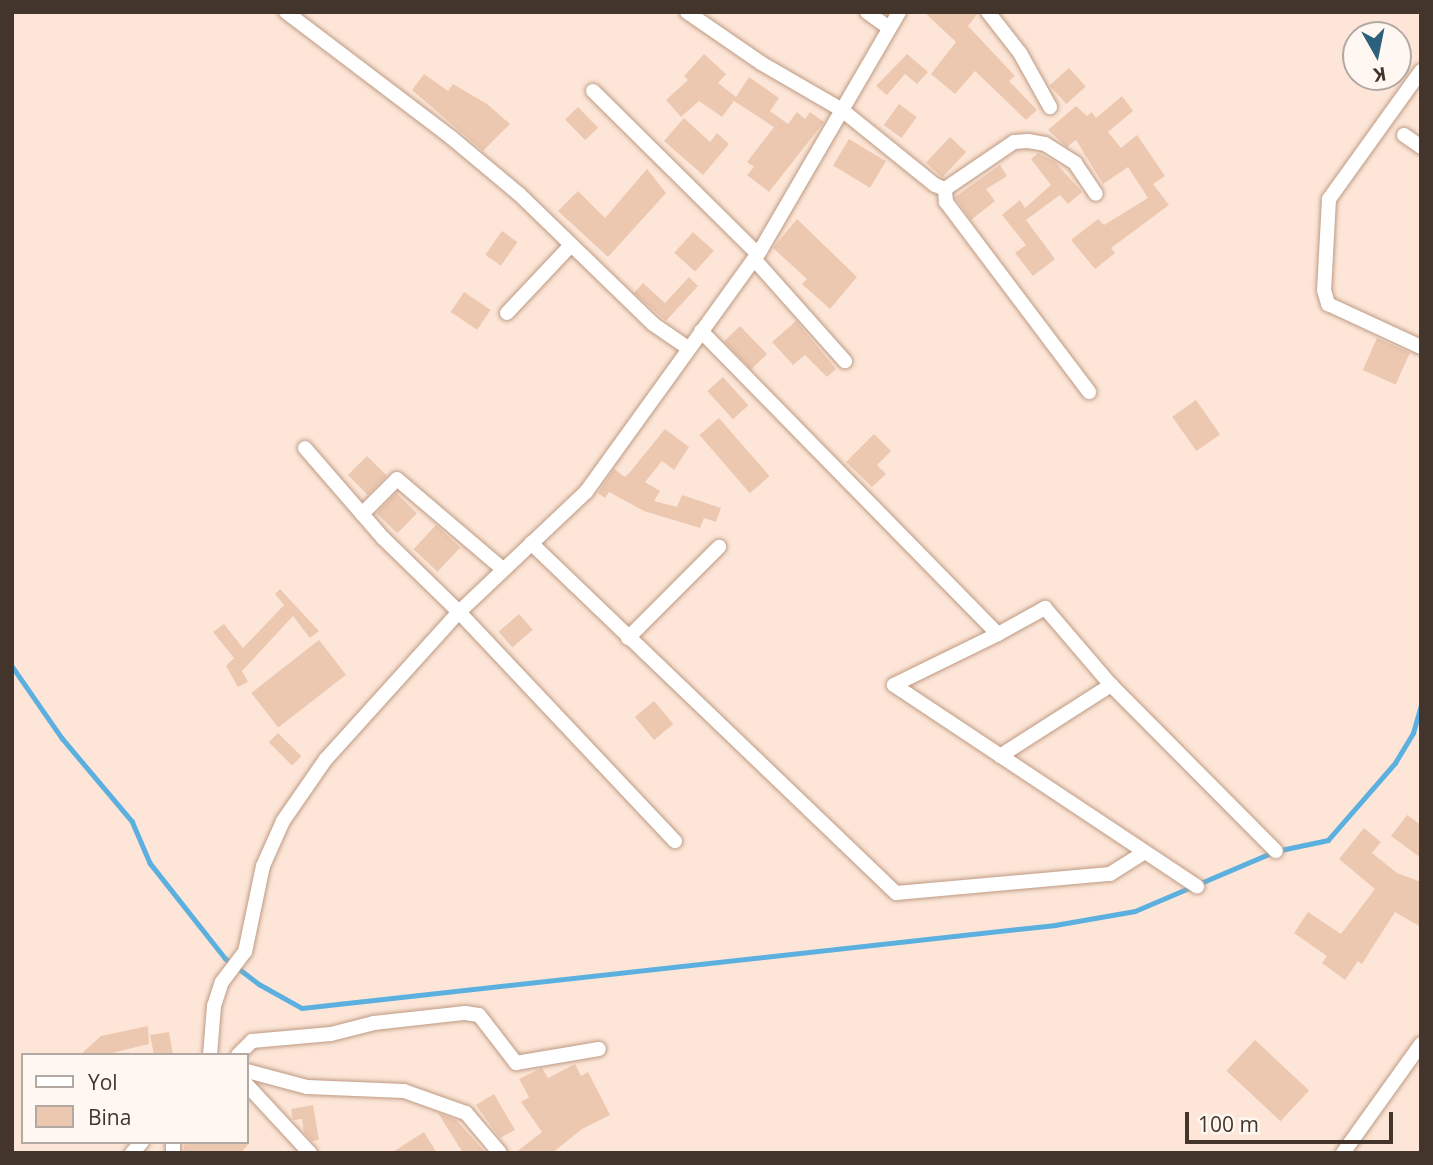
<!DOCTYPE html>
<style>
body{margin:0}
#map{position:relative;width:1433px;height:1165px;overflow:hidden;background:#fde6d7;font-family:"Open Sans",sans-serif}
div>[style]{position:absolute}
.stream>*{height:4.5px;margin:-2.25px;padding:0 2.25px;transform-origin:2.25px;border-radius:2.25px;background:#5bb0df}
.building>*{inset:0;background:#edc8b0;transform-origin:0 0}
.roads{filter:drop-shadow(0 0 2px #bd9a83) drop-shadow(0 0 2px #bd9a83)}
.street>*{height:14px;margin:-7px;padding:0 7px;transform-origin:7px;border-radius:7px;background:#fff}
span{translate:-50% -50%;white-space:nowrap;text-align:center;line-height:1.15;-webkit-text-stroke:7px #fef7f2;paint-order:stroke}
.frame{position:absolute;inset:0;border:14px solid #43352b;pointer-events:none}
.legend{position:absolute;left:21px;top:1053px;width:228px;height:91px;box-sizing:border-box;background:#fef7f2;border:2px solid #b3a9a2;margin:0;padding:9px 12px;list-style:none;font-size:21px;color:#43352b}
.legend li{display:flex;align-items:center;gap:14px;height:35px}
.legend b{width:35px;border:2px solid #b3a9a2}
.north{position:absolute;left:1342px;top:21px;width:70px;height:70px;box-sizing:border-box;background:#fef7f2;border:2px solid #b3a9a2;border-radius:50%;rotate:171deg;font-size:19px;font-weight:700;line-height:28px;text-align:center;color:#43352b}
.north::after{content:'';display:block;margin:auto;width:24px;height:32px;background:#2c607c;clip-path:polygon(50% 0,100% 100%,50% 72%,0 100%)}
.scale{position:absolute;left:1185px;top:1112px;width:208px;height:32px;box-sizing:border-box;border:4px solid #43352b;border-top:0;padding-left:9px;font-size:21px;line-height:24px;white-space:nowrap;color:#43352b;-webkit-text-stroke:5px #fef7f2;paint-order:stroke}
</style>
<div id="map">
<div class="stream">
<div style="left:12px;top:666px;width:88px;rotate:55.2deg"></div>
<div style="left:62px;top:738px;width:109px;rotate:49.9deg"></div>
<div style="left:132px;top:821px;width:46px;rotate:66.8deg"></div>
<div style="left:150px;top:863px;width:121px;rotate:51.7deg"></div>
<div style="left:225px;top:958px;width:43px;rotate:37.4deg"></div>
<div style="left:259px;top:984px;width:49px;rotate:29.2deg"></div>
<div style="left:302px;top:1008px;width:758px;rotate:-6.29deg"></div>
<div style="left:1055px;top:925px;width:81px;rotate:-9.9deg"></div>
<div style="left:1135px;top:911px;width:153px;rotate:-23.1deg"></div>
<div style="left:1276px;top:851px;width:53px;rotate:-11.9deg"></div>
<div style="left:1328px;top:840px;width:102px;rotate:-49deg"></div>
<div style="left:1395px;top:763px;width:35px;rotate:-59deg"></div>
<div style="left:1413px;top:733px;width:29px;rotate:-74deg"></div>
</div>
<div class="building">
<div style="clip-path:polygon(924px 12px,979px 12px,968px 26px,1015px 76px,1009px 81px,1037px 110px,1026px 120px,975px 71px,955px 94px,931px 74px,956px 42px)"></div>
<div style="clip-path:polygon(704px 54px,726px 74px,718px 83px,736px 97px,749px 77px,779px 98px,770px 111px,788px 124px,797px 112px,805px 119px,810px 112px,824px 122px,769px 192px,747px 175px,754px 167px,747px 162px,774px 127px,734px 101px,722px 117px,699px 101px,681px 117px,666px 100px,688px 80px,684px 76px)"></div>
<div style="clip-path:polygon(907px 54px,928px 72px,917px 84px,905px 74px,887px 95px,876px 86px)"></div>
<div style="left:1069px;top:68px;width:25px;height:26px;rotate:48deg"></div>
<div style="clip-path:polygon(424px 74px,448px 91px,453px 84px,487px 104px,510px 124px,483px 151px,412px 90px)"></div>
<div style="clip-path:polygon(1122px 96px,1133px 111px,1108px 132px,1121px 148px,1137px 135px,1165px 176px,1153px 184px,1169px 205px,1111px 248px,1115px 253px,1095px 269px,1071px 240px,1098px 219px,1104px 225px,1148px 198px,1128px 167px,1103px 184px,1076px 140px,1067px 147px,1048px 130px,1076px 106px,1087px 116px,1092px 112px,1096px 118px)"></div>
<div style="left:899px;top:104px;width:22px;height:26px;rotate:36deg"></div>
<div style="left:578px;top:107px;width:29px;height:18px;rotate:46deg"></div>
<div style="clip-path:polygon(684px 118px,710px 142px,717px 133px,729px 144px,703px 175px,664px 141px)"></div>
<div style="left:950px;top:137px;width:22px;height:35px;rotate:43deg"></div>
<div style="left:849px;top:139px;width:43px;height:31px;rotate:31deg"></div>
<div style="clip-path:polygon(1038px 153px,1055px 162px,1082px 192px,1068px 204px,1060px 195px,1026px 220px,1055px 259px,1033px 276px,1015px 253px,1026px 245px,1002px 215px,1020px 200px,1025px 208px,1051px 185px,1031px 159px)"></div>
<div style="clip-path:polygon(1000px 165px,1007px 176px,986px 189px,995px 201px,971px 220px,955px 197px)"></div>
<div style="clip-path:polygon(647px 169px,666px 193px,608px 257px,558px 211px,578px 191px,605px 218px)"></div>
<div style="clip-path:polygon(797px 219px,857px 277px,830px 309px,802px 284px,807px 279px,773px 248px)"></div>
<div style="left:502px;top:231px;width:19px;height:29px;rotate:35deg"></div>
<div style="left:693px;top:232px;width:28px;height:28px;rotate:42deg"></div>
<div style="clip-path:polygon(689px 277px,698px 286px,666px 321px,634px 293px,643px 283px,665px 303px)"></div>
<div style="left:464px;top:292px;width:32px;height:24px;rotate:34deg"></div>
<div style="clip-path:polygon(796px 321px,836px 369px,827px 377px,805px 355px,793px 365px,772px 342px)"></div>
<div style="left:740px;top:326px;width:39px;height:22px;rotate:46deg"></div>
<div style="left:1377px;top:338px;width:36px;height:35px;rotate:24deg"></div>
<div style="left:723px;top:377px;width:38px;height:21px;rotate:48deg"></div>
<div style="left:1196px;top:400px;width:42px;height:29px;rotate:55deg"></div>
<div style="left:719px;top:418px;width:77px;height:26px;rotate:49deg"></div>
<div style="clip-path:polygon(665px 429px,689px 447px,674px 470px,662px 461px,645px 482px,660px 491px,654px 501px,677px 507px,682px 495px,721px 508px,716px 522px,704px 518px,700px 528px,644px 511px,609px 492px,605px 498px,598px 493px,614px 469px,625px 477px,630px 472px)"></div>
<div style="clip-path:polygon(874px 434px,891px 451px,877px 465px,886px 474px,872px 487px,846px 462px)"></div>
<div style="left:367px;top:456px;width:28px;height:27px;rotate:45deg"></div>
<div style="left:396px;top:493px;width:29px;height:28px;rotate:44deg"></div>
<div style="left:436px;top:525px;width:33px;height:33px;rotate:43deg"></div>
<div style="clip-path:polygon(280px 589px,319px 631px,310px 638px,293px 616px,242px 671px,248px 682px,238px 687px,226px 666px,234px 658px,213px 632px,224px 624px,243px 648px,284px 605px,275px 594px)"></div>
<div style="left:519px;top:614px;width:21px;height:27px;rotate:49deg"></div>
<div style="left:319px;top:640px;width:44px;height:86px;rotate:52deg"></div>
<div style="left:654px;top:701px;width:30px;height:25px;rotate:50deg"></div>
<div style="left:278px;top:733px;width:33px;height:13px;rotate:45deg"></div>
<div style="clip-path:polygon(1407px 815px,1421px 825px,1421px 858px,1391px 836px)"></div>
<div style="clip-path:polygon(1364px 828px,1381px 842px,1372px 853px,1397px 873px,1421px 882px,1421px 927px,1395px 912px,1362px 964px,1358px 961px,1345px 980px,1322px 963px,1327px 956px,1294px 933px,1308px 912px,1341px 934px,1375px 889px,1339px 859px)"></div>
<div style="clip-path:polygon(148px 1026px,149px 1044px,104px 1055px,80px 1055px,101px 1036px)"></div>
<div style="clip-path:polygon(169px 1032px,173px 1055px,154px 1055px,150px 1035px)"></div>
<div style="left:1255px;top:1040px;width:74px;height:42px;rotate:43deg"></div>
<div style="clip-path:polygon(575px 1064px,581px 1076px,588px 1072px,610px 1115px,582px 1129px,552px 1153px,515px 1153px,542px 1132px,521px 1102px,529px 1097px,519px 1079px,542px 1068px,548px 1078px)"></div>
<div style="clip-path:polygon(494px 1094px,515px 1130px,500px 1138px,476px 1105px)"></div>
<div style="clip-path:polygon(313px 1105px,319px 1140px,312px 1141px,304px 1132px,302px 1119px,293px 1120px,291px 1109px)"></div>
<div style="clip-path:polygon(438px 1113px,456px 1120px,486px 1153px,463px 1153px)"></div>
<div style="clip-path:polygon(424px 1132px,437px 1153px,391px 1153px)"></div>
<div style="clip-path:polygon(185px 1142px,250px 1142px,241px 1153px,183px 1153px)"></div>
</div>
<div class="roads">
<div class="street">
<div style="left:286px;top:12px;width:208px;rotate:37.2deg"></div>
<div style="left:452px;top:138px;width:87px;rotate:39.9deg"></div>
<div style="left:519px;top:194px;width:187px;rotate:44.1deg"></div>
<div style="left:653px;top:324px;width:42px;rotate:34.4deg"></div>
<div style="left:687px;top:12px;width:90px;rotate:34.6deg"></div>
<div style="left:761px;top:63px;width:94px;rotate:30.1deg"></div>
<div style="left:842px;top:110px;width:119px;rotate:38.9deg"></div>
<div style="left:935px;top:185px;width:11px;rotate:22deg"></div>
<div style="left:945px;top:189px;width:83px;rotate:-34.3deg"></div>
<div style="left:1014px;top:142px;width:14px;rotate:-4deg"></div>
<div style="left:1028px;top:141px;width:17px;rotate:10deg"></div>
<div style="left:1045px;top:144px;width:36px;rotate:32deg"></div>
<div style="left:1075px;top:163px;width:37px;rotate:56deg"></div>
<div style="left:867px;top:12px;width:27px;rotate:36deg"></div>
<div style="left:988px;top:12px;width:52px;rotate:52deg"></div>
<div style="left:1020px;top:53px;width:62px;rotate:60.9deg"></div>
<div style="left:1421px;top:71px;width:158px;rotate:125.7deg"></div>
<div style="left:1329px;top:199px;width:91px;rotate:93.1deg"></div>
<div style="left:1324px;top:290px;width:15px;rotate:74deg"></div>
<div style="left:1328px;top:304px;width:102px;rotate:24.8deg"></div>
<div style="left:593px;top:91px;width:232px;rotate:44.7deg"></div>
<div style="left:1404px;top:135px;width:21px;rotate:35deg"></div>
<div style="left:945px;top:189px;width:13px;rotate:86deg"></div>
<div style="left:946px;top:202px;width:238px;rotate:53deg"></div>
<div style="left:754px;top:259px;width:137px;rotate:48.3deg"></div>
<div style="left:507px;top:313px;width:93px;rotate:-46.7deg"></div>
<div style="left:701px;top:331px;width:424px;rotate:45.6deg"></div>
<div style="left:998px;top:634px;width:116px;rotate:153.9deg"></div>
<div style="left:894px;top:685px;width:364px;rotate:33.6deg"></div>
<div style="left:305px;top:448px;width:119px;rotate:49.1deg"></div>
<div style="left:383px;top:538px;width:106px;rotate:44.2deg"></div>
<div style="left:459px;top:612px;width:315px;rotate:46.7deg"></div>
<div style="left:362px;top:514px;width:49px;rotate:-45deg"></div>
<div style="left:397px;top:479px;width:140px;rotate:40.4deg"></div>
<div style="left:531px;top:543px;width:506px;rotate:43.8deg"></div>
<div style="left:896px;top:893px;width:215px;rotate:-5.1deg"></div>
<div style="left:1110px;top:874px;width:41px;rotate:-32.2deg"></div>
<div style="left:998px;top:634px;width:54px;rotate:-29deg"></div>
<div style="left:1045px;top:608px;width:101px;rotate:49.4deg"></div>
<div style="left:628px;top:638px;width:129px;rotate:-45deg"></div>
<div style="left:1000px;top:756px;width:132px;rotate:-32.6deg"></div>
<div style="left:1111px;top:685px;width:234px;rotate:45.2deg"></div>
<div style="left:210px;top:1055px;width:49px;rotate:-85.3deg"></div>
<div style="left:214px;top:1006px;width:25px;rotate:-72deg"></div>
<div style="left:222px;top:982px;width:38px;rotate:-53deg"></div>
<div style="left:245px;top:952px;width:88px;rotate:-78.2deg"></div>
<div style="left:263px;top:866px;width:49px;rotate:-66deg"></div>
<div style="left:283px;top:821px;width:75px;rotate:-55.3deg"></div>
<div style="left:326px;top:759px;width:198px;rotate:-47.9deg"></div>
<div style="left:459px;top:612px;width:175px;rotate:-43.4deg"></div>
<div style="left:586px;top:492px;width:297px;rotate:-54.2deg"></div>
<div style="left:760px;top:251px;width:276px;rotate:-59.8deg"></div>
<div style="left:238px;top:1055px;width:20px;rotate:-45deg"></div>
<div style="left:252px;top:1041px;width:79px;rotate:-5.1deg"></div>
<div style="left:331px;top:1034px;width:44px;rotate:-14.3deg"></div>
<div style="left:374px;top:1023px;width:92px;rotate:-6.3deg"></div>
<div style="left:465px;top:1013px;width:14px;rotate:8deg"></div>
<div style="left:479px;top:1015px;width:61px;rotate:52.4deg"></div>
<div style="left:516px;top:1063px;width:84px;rotate:-9.6deg"></div>
<div style="left:247px;top:1071px;width:62px;rotate:14.9deg"></div>
<div style="left:307px;top:1087px;width:97px;rotate:2.4deg"></div>
<div style="left:404px;top:1091px;width:66px;rotate:19.5deg"></div>
<div style="left:466px;top:1113px;width:52px;rotate:49.6deg"></div>
<div style="left:247px;top:1085px;width:93px;rotate:47.2deg"></div>
<div style="left:132px;top:1153px;width:15px;rotate:-48deg"></div>
<div style="left:173px;top:1153px;width:11px;rotate:-90deg"></div>
<div style="left:1343px;top:1153px;width:134px;rotate:-54.4deg"></div>
</div>
</div>
<div class="frame"></div>
<ul class="legend">
<li><b style="height:9px;background:#fff"></b>Yol</li>
<li><b style="height:19px;background:#edc8b0"></b>Bina</li>
</ul>
<div class="north">K</div>
<div class="scale">100 m</div>
</div>
